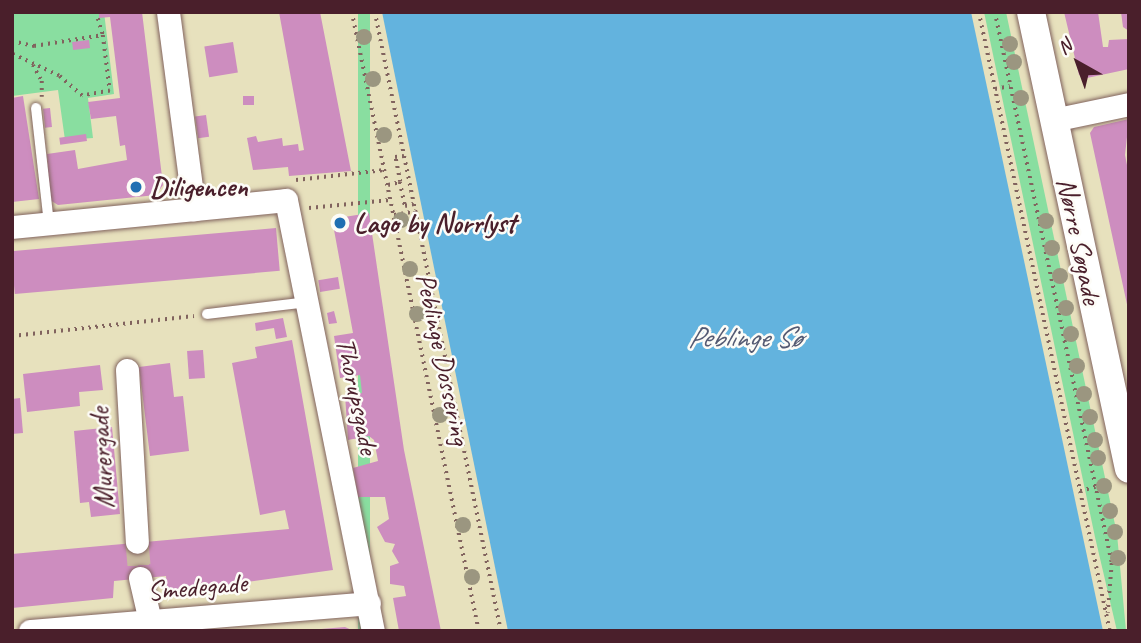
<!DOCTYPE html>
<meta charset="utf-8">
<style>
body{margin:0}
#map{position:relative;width:1141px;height:643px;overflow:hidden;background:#e7e1bd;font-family:Caveat,sans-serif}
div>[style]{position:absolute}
.green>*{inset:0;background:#89dea0;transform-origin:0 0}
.water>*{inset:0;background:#63b3de}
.building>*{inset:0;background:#cd8dbf;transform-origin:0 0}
.minor-tunnel>*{height:23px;margin-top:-11.5px;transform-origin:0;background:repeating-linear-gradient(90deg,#c8baa0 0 23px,transparent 0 34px)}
.path>*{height:3.5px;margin-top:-1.75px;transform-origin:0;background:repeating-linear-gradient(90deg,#81635e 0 2px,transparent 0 7px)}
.roads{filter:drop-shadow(0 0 2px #81635e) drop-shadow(0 0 2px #81635e)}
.service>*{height:10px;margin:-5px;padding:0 5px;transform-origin:5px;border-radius:5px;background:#fff}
.minor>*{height:23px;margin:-11.5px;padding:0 11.5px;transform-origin:11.5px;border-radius:11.5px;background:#fff}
.tertiary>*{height:28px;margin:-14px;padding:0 14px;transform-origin:14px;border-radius:14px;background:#fff}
.trees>*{width:16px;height:16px;margin:-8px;border-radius:50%;background:#9b9680}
.dots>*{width:19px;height:19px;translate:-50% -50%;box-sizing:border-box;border:4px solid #fdfcf7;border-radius:50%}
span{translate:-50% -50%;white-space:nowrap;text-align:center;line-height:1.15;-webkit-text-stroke:5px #fdfcf7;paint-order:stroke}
.poi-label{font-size:28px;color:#4a1f2b;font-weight:700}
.left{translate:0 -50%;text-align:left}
.street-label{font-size:28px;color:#4a1f2b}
.water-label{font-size:30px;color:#545a73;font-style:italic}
.frame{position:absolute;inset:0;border:14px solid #4a1f2b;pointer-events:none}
.north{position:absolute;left:1043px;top:28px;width:70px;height:70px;-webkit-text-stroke:5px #fdfcf7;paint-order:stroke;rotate:320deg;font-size:19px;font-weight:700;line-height:28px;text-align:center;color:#4a1f2b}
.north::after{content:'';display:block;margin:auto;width:24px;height:32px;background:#4a1f2b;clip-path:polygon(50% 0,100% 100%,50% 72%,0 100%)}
</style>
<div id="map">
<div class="green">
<div style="clip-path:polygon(12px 12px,104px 12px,114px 94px,88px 98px,93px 138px,65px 140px,58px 90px,12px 96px)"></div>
<div style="left:358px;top:12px;width:12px;height:631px"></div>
<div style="clip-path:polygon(984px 12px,1006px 12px,1117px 534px,1126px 631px,1117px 631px,1095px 537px)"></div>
</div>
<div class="water">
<div style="clip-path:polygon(382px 12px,971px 12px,1103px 631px,508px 631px)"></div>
</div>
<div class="building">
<div style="clip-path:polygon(99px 12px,142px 12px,163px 185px,156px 195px,58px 205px,50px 200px,47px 154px,75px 150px,78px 169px,127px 160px,125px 145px,120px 146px,116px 116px,91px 119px,88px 102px,120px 98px,110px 17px,99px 18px)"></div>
<div style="clip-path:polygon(279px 12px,320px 12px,351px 171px,289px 176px,288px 167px,253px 170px,247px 138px,256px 136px,258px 142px,282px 138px,283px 146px,298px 144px,299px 151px,304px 150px)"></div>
<div style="clip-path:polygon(1064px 12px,1098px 12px,1103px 47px,1108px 47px,1109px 40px,1129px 39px,1129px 69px,1087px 78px,1079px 75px)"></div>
<div style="clip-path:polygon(1121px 12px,1129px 12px,1129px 31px,1123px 27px)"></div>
<div style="left:89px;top:40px;width:8px;height:17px;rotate:83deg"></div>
<div style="left:233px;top:42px;width:31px;height:29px;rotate:81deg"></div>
<div style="clip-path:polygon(23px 96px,39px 199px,12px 202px,12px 98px)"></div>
<div style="left:254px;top:96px;width:9px;height:11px;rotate:90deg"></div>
<div style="left:50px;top:108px;width:19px;height:7px;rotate:84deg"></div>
<div style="left:206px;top:115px;width:22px;height:11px;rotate:82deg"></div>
<div style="clip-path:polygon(1129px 119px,1125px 155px,1129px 175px,1128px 309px,1090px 133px,1094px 127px)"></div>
<div style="left:86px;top:134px;width:7px;height:27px;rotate:82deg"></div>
<div style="clip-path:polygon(369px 213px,404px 450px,441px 631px,399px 631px,393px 598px,406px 596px,404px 586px,390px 584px,390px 566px,399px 563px,392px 551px,395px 544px,385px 542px,377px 527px,389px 519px,385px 497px,358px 497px,353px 468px,378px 461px,374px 440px,369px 436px,348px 440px,345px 395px,362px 393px,360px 375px,340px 378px,334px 336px,353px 333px,332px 219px)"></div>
<div style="left:276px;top:228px;width:43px;height:266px;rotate:85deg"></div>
<div style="left:338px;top:277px;width:12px;height:20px;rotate:81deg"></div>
<div style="clip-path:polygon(334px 311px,337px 323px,329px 324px,327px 313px)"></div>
<div style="clip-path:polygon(283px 318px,287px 337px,276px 339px,274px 328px,256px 331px,255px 323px)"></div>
<div style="clip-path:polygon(292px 340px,333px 570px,167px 593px,166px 576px,114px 581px,113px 598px,12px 608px,12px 554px,289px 529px,285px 510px,260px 515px,232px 363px,257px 358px,255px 347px)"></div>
<div style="left:203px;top:350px;width:28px;height:16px;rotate:86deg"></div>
<div style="clip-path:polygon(170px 363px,174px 397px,183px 396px,189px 451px,150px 456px,139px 367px)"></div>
<div style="clip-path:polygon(100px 365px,103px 390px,79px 392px,80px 406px,27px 412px,23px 374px)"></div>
<div style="clip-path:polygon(20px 398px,23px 433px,12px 434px,12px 399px)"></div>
<div style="clip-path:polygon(112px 427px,120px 514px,91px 517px,89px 502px,80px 503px,74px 431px)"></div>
<div style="clip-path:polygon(345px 627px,354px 631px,321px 631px,321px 629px)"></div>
</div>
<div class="minor-tunnel">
<div style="left:137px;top:542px;width:36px;rotate:85deg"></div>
</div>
<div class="path">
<div style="left:96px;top:12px;width:24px;rotate:73deg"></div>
<div style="left:352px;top:12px;width:632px;rotate:78.41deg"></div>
<div style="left:375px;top:12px;width:632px;rotate:78.49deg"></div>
<div style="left:979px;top:12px;width:633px;rotate:78.05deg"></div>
<div style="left:995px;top:12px;width:563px;rotate:78.01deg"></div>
<div style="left:1112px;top:563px;width:50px;rotate:94.6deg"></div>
<div style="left:12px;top:41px;width:23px;rotate:13deg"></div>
<div style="left:34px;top:46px;width:70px;rotate:-9.1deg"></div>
<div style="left:103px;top:35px;width:56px;rotate:82.9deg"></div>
<div style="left:110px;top:91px;width:28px;rotate:170deg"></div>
<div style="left:82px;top:96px;width:30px;rotate:-139deg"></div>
<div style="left:59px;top:76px;width:52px;rotate:-154.9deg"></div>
<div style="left:33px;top:65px;width:18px;rotate:61deg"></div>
<div style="left:42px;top:81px;width:16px;rotate:90deg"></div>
<div style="left:995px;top:89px;width:15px;rotate:-11deg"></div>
<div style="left:296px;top:180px;width:89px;rotate:-6.5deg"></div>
<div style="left:400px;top:182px;width:25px;rotate:78deg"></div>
<div style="left:405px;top:206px;width:9px;rotate:-13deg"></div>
<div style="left:388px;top:185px;width:12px;rotate:-14deg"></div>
<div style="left:400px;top:182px;width:25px;rotate:-101deg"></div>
<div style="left:395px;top:157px;width:9px;rotate:-6deg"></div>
<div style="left:309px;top:208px;width:81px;rotate:-5.6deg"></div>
<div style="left:394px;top:215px;width:22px;rotate:-10deg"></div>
<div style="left:12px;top:336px;width:183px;rotate:-6.3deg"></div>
<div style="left:1080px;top:491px;width:16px;rotate:-15deg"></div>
</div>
<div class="roads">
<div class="service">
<div style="left:36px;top:108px;width:116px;rotate:83.6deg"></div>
<div style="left:207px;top:314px;width:101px;rotate:-6.8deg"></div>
</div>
<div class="minor">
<div style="left:168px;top:12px;width:199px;rotate:82.5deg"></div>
<div style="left:1053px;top:120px;width:78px;rotate:-11.9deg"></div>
<div style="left:12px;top:227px;width:275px;rotate:-5.6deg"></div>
<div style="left:286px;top:200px;width:440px;rotate:78.6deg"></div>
<div style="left:127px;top:370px;width:172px;rotate:86.7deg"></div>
<div style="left:140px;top:578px;width:44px;rotate:76.9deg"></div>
<div style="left:30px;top:631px;width:340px;rotate:-4.7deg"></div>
</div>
<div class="tertiary">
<div style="left:1031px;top:12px;width:467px;rotate:77.9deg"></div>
</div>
</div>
<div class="trees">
<div style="left:364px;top:37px"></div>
<div style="left:1010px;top:44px"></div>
<div style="left:1014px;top:62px"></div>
<div style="left:373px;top:79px"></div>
<div style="left:1021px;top:98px"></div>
<div style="left:384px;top:135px"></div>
<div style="left:401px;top:220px"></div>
<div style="left:1046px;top:221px"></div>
<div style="left:1052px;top:248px"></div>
<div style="left:410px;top:269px"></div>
<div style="left:1060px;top:276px"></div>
<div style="left:1066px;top:308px"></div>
<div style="left:417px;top:314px"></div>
<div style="left:1071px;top:334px"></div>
<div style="left:1077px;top:366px"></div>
<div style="left:1084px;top:394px"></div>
<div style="left:440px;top:415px"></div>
<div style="left:1090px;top:417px"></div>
<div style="left:1095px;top:440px"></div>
<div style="left:1098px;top:458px"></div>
<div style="left:1104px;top:486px"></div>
<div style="left:1110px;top:511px"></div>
<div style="left:463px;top:525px"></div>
<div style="left:1115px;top:532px"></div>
<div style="left:1118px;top:558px"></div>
<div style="left:472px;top:577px"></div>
</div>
<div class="dots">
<div style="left:136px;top:187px;background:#1f6fb2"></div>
<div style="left:340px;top:223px;background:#1f6fb2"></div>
</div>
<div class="poi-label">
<span class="left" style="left:150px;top:187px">Diligencen</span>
<span class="left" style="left:354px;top:223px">Lago by Norrlyst</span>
</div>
<div class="street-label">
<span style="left:1079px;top:241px;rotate:78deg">Nørre Søgade</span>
<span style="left:443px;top:359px;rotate:78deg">Peblinge Dossering</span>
<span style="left:357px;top:396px;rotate:78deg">Thorupsgade</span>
<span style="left:102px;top:458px;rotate:-93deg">Murergade</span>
<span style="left:197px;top:587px;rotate:-5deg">Smedegade</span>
</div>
<div class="water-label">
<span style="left:744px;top:337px">Peblinge Sø</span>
</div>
<div class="frame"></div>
<div class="north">N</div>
</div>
